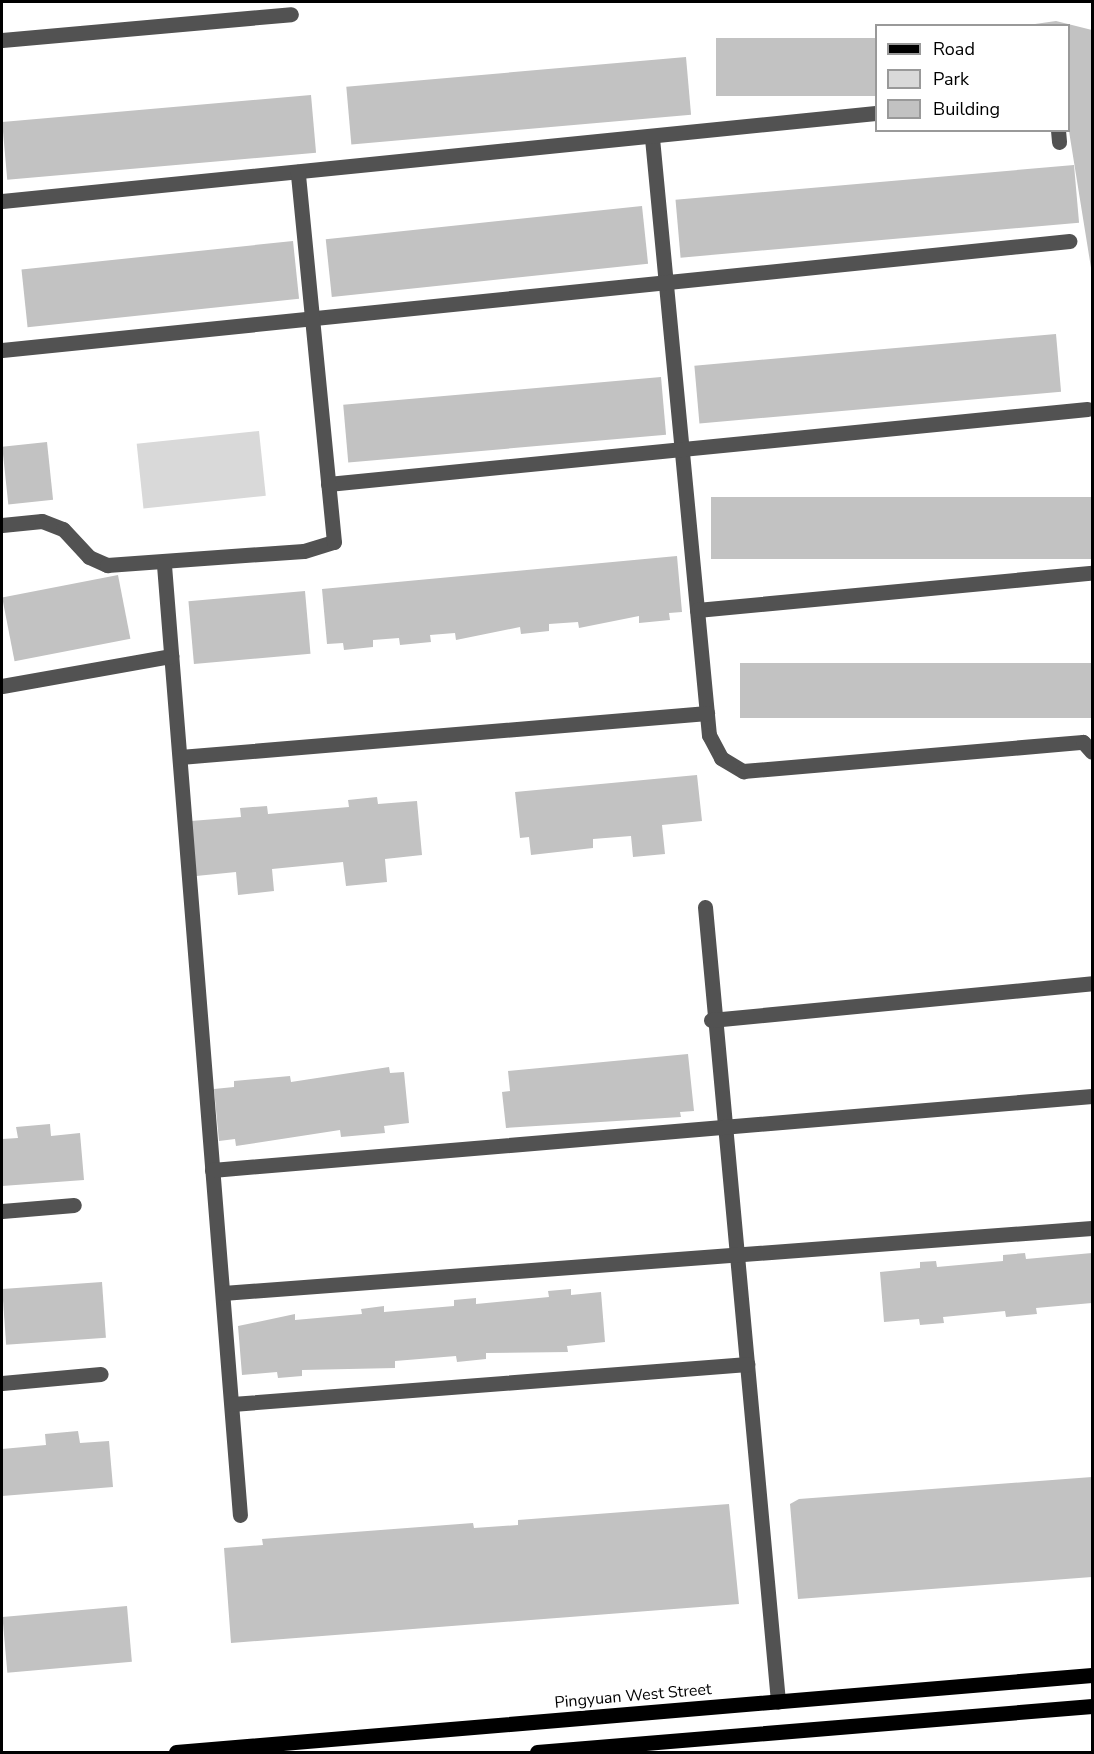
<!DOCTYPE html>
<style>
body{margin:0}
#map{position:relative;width:1094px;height:1754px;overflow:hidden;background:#fff;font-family:"Nunito Sans",sans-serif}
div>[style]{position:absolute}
.green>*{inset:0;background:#d9d9d9;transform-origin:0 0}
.building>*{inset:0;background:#c2c2c2;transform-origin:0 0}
.minor>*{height:15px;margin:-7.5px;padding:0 7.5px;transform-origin:7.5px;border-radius:7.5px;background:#525252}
.major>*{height:15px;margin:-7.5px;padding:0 7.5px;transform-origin:7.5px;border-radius:7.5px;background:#000}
span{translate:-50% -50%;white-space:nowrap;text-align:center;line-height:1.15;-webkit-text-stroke:4.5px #fff;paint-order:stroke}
.street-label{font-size:16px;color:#000}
.frame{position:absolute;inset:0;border:3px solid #000;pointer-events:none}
.legend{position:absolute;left:875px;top:24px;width:195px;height:108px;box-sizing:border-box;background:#fff;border:2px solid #999;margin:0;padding:8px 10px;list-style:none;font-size:18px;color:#000}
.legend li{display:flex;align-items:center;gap:12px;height:30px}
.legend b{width:30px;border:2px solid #999}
</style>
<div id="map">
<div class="green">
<div style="left:259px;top:431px;width:65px;height:123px;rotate:84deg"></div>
</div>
<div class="building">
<div style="clip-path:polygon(1056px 21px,1092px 30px,1092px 274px,1068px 125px,1068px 26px,1021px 26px)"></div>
<div style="left:876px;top:38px;width:58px;height:160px;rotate:90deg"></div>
<div style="left:686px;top:57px;width:58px;height:341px;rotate:85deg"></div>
<div style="left:311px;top:95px;width:58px;height:310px;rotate:85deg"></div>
<div style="left:1074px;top:165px;width:58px;height:400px;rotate:85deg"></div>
<div style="left:642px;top:206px;width:58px;height:318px;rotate:84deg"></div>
<div style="left:293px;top:241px;width:58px;height:273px;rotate:84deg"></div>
<div style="left:1056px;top:334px;width:58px;height:363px;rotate:85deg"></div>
<div style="left:661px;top:377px;width:58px;height:319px;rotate:85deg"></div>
<div style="left:47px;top:442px;width:58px;height:45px;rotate:84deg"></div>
<div style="left:1092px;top:497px;width:62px;height:381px;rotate:90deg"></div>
<div style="clip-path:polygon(677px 556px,682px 612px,669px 613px,670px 620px,639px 623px,639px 616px,579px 628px,578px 622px,549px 624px,549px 631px,521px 634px,520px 627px,456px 640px,455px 633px,430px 635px,431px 642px,400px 645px,399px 638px,373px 640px,373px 647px,344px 650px,343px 643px,327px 644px,322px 589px)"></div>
<div style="left:118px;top:575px;width:65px;height:118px;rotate:79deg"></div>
<div style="left:305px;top:591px;width:63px;height:117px;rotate:85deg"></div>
<div style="left:1092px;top:663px;width:55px;height:352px;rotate:90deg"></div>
<div style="clip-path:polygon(697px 775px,702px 821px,662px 825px,665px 854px,633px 857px,631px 836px,593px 839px,593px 848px,531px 855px,529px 837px,520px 838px,515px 792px)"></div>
<div style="clip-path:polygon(377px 797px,378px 804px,417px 801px,422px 855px,385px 859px,387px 882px,346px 886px,343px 862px,272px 869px,274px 891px,238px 895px,236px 872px,196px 876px,191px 821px,241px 817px,240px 808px,267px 806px,268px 814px,349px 807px,348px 800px)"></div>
<div style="clip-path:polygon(688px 1054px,694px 1111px,680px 1112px,681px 1117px,506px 1128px,502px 1092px,510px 1091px,508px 1071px)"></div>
<div style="clip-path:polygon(389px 1067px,390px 1073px,404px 1072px,409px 1123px,384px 1126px,385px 1133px,341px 1137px,340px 1130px,236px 1146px,235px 1139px,219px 1141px,214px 1089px,234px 1087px,234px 1081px,290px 1076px,291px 1082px)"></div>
<div style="clip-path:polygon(50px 1124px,51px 1136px,80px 1133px,84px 1180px,2px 1186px,2px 1139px,18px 1138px,16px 1127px)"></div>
<div style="clip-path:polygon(1025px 1253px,1026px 1259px,1092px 1253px,1092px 1303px,1036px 1308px,1037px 1314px,1006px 1317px,1005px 1311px,943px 1317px,944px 1323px,920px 1325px,919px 1319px,884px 1322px,880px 1272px,920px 1268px,920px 1262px,936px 1261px,937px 1267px,1003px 1261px,1003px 1255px)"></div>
<div style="left:102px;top:1282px;width:56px;height:100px;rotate:86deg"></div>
<div style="clip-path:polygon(571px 1289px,571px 1295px,601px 1292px,605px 1342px,567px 1346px,568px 1352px,486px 1353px,486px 1359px,457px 1362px,456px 1356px,395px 1361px,395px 1368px,302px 1370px,302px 1376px,278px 1378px,277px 1372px,242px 1375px,238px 1326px,295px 1314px,295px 1320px,362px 1314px,361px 1309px,384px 1306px,384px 1312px,454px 1306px,454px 1300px,476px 1298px,476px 1304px,549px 1297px,548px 1291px)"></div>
<div style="clip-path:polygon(78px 1431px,80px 1443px,109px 1441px,113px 1487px,2px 1496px,2px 1449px,46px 1445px,45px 1434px)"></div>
<div style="clip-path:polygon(1092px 1477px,1092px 1577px,798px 1599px,790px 1504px,799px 1499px)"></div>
<div style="clip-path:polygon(729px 1504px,739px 1604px,231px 1643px,224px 1548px,263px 1545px,262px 1539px,473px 1523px,474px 1528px,518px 1525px,518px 1520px)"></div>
<div style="left:127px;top:1606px;width:56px;height:125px;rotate:85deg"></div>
</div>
<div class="minor">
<div style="left:2px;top:40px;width:290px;rotate:-5.1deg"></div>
<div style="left:1058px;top:130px;width:12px;rotate:85deg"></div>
<div style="left:652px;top:138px;width:600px;rotate:84.55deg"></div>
<div style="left:709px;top:735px;width:26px;rotate:62deg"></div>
<div style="left:721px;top:758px;width:26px;rotate:31deg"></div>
<div style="left:743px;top:771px;width:341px;rotate:-4.9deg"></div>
<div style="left:1083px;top:742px;width:13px;rotate:48deg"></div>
<div style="left:2px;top:201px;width:878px;rotate:-5.75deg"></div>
<div style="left:2px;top:350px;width:1073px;rotate:-5.83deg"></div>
<div style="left:328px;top:484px;width:763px;rotate:-5.64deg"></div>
<div style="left:2px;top:525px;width:40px;rotate:-5.7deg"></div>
<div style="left:42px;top:521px;width:22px;rotate:21deg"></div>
<div style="left:63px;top:529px;width:38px;rotate:47deg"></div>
<div style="left:89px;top:557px;width:20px;rotate:24deg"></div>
<div style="left:107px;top:565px;width:197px;rotate:-4.1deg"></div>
<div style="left:304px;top:551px;width:31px;rotate:-17deg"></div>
<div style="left:334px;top:542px;width:372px;rotate:-95.6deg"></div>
<div style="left:164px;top:565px;width:953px;rotate:85.43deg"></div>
<div style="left:697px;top:610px;width:397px;rotate:-5.4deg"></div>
<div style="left:2px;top:686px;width:172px;rotate:-10.1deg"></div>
<div style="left:180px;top:757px;width:529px;rotate:-4.77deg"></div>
<div style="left:705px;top:907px;width:798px;rotate:84.75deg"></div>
<div style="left:711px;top:1020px;width:383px;rotate:-5.5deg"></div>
<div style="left:212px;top:1170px;width:883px;rotate:-4.81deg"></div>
<div style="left:2px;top:1211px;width:72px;rotate:-4.8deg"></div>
<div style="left:223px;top:1293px;width:871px;rotate:-4.28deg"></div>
<div style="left:2px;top:1383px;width:99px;rotate:-5.2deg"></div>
<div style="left:232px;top:1404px;width:517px;rotate:-4.44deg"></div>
</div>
<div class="major">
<div style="left:176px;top:1752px;width:919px;rotate:-4.81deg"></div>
<div style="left:537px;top:1752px;width:557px;rotate:-4.74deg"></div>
</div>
<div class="street-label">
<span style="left:633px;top:1696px;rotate:-5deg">Pingyuan West Street</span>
</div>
<div class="frame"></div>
<ul class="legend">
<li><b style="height:8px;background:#000"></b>Road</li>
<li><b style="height:16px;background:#d9d9d9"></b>Park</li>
<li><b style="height:16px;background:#c2c2c2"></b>Building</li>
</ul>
</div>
